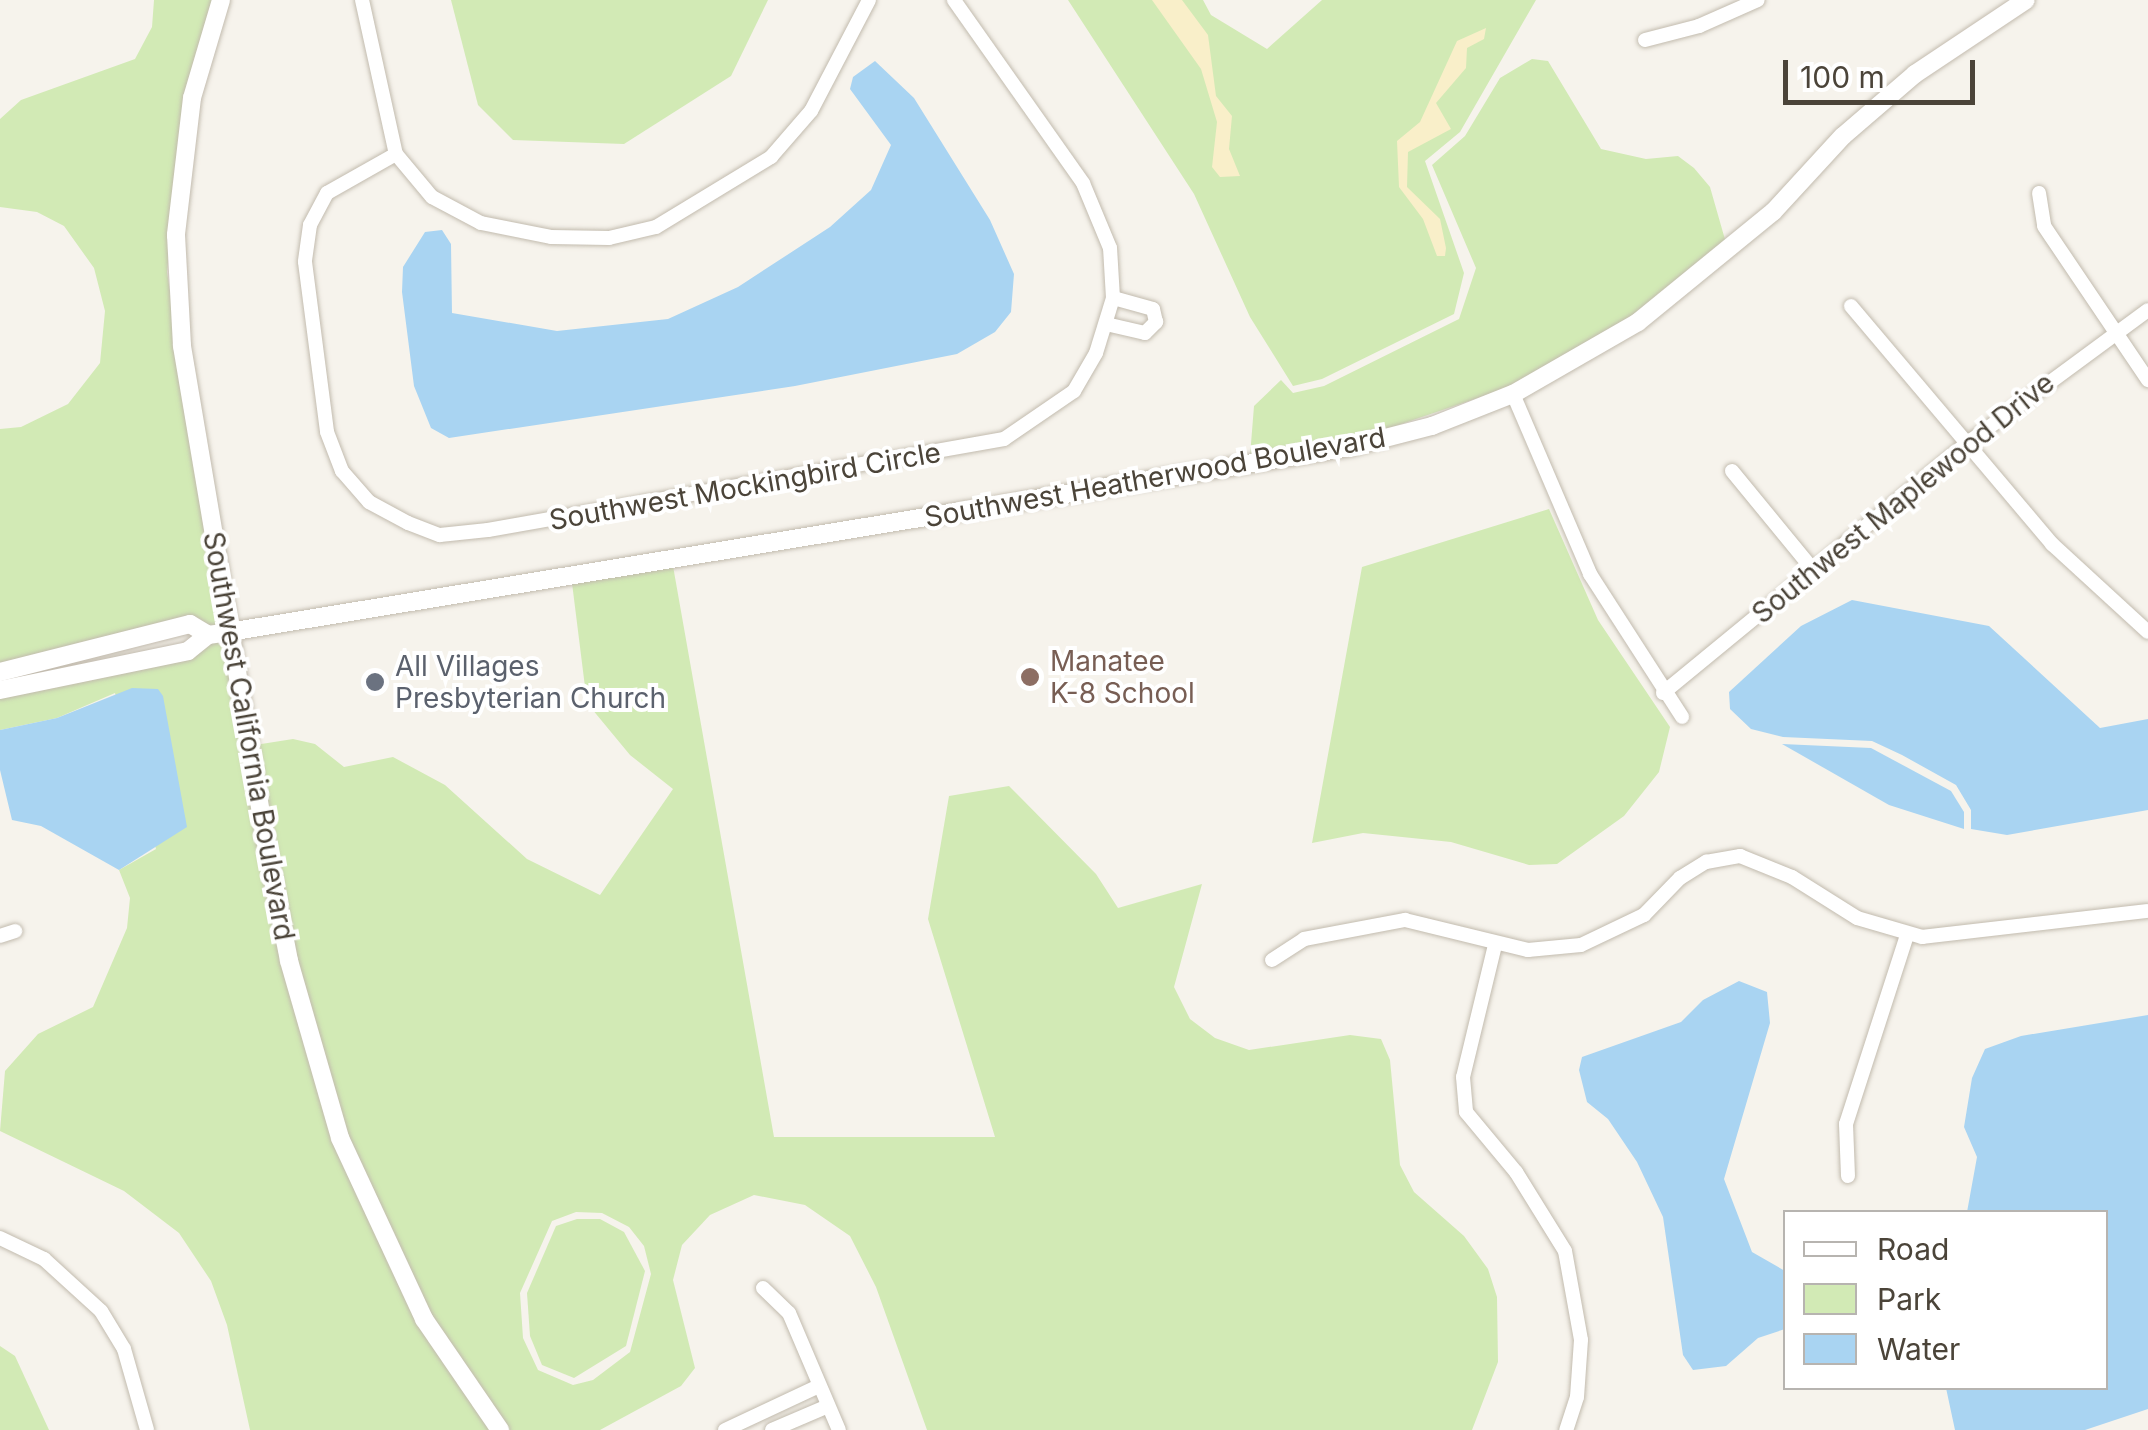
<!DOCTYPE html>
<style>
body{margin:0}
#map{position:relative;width:2148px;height:1430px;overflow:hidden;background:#f6f3ec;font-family:Inter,sans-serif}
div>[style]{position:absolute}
.green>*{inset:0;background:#d2eab5}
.sand>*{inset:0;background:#f9efc9}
.water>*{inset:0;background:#a9d4f2}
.roads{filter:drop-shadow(0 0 2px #c2bbae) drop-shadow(0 0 2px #c2bbae)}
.minor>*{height:14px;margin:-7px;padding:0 7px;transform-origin:7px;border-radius:7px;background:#fff}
.tertiary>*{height:18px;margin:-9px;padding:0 9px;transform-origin:9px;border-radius:9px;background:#fff}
.dots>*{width:28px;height:28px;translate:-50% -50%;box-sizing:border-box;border:5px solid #fff;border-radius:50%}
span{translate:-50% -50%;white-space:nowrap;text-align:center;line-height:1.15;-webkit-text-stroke:8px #fff;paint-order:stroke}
.street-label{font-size:28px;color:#4b4439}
.education-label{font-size:28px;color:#785e54}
.left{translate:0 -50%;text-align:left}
.worship-label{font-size:28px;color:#5b616d}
.legend{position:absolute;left:1783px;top:1210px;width:325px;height:180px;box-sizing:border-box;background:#fff;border:2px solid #b7b4b0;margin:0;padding:12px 18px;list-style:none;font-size:30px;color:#4b4439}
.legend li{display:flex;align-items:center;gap:20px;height:50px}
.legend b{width:50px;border:2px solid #b7b4b0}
.scale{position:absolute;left:1783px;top:60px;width:192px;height:45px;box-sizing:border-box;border:5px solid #4b4439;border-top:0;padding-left:12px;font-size:30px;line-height:35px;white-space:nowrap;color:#4b4439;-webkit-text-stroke:8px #fff;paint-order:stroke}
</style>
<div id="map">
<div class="green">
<div style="clip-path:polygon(154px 0,214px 0,185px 96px,167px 272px,221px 625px,24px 668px,27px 681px,223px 640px,282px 962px,334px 1141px,419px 1323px,492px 1430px,250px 1430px,227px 1325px,211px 1281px,179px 1233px,124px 1191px,0 1131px,5px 1071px,38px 1034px,93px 1007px,127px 928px,130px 898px,119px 870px,156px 849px,115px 693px,57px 718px,0 730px,0 429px,21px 427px,68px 404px,100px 363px,105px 311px,94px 268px,64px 226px,37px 212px,0 207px,0 119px,21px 100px,135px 59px,152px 27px)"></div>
<div style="clip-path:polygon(451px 0,768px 0,731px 76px,624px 144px,513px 140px,478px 105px)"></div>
<div style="clip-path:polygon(1068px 0,1203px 0,1211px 15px,1267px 49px,1322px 0,1536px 0,1460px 132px,1425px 161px,1464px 273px,1454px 314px,1322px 379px,1293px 386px,1250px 317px,1194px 194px)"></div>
<div style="clip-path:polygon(1532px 59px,1548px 61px,1601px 149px,1646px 159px,1678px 156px,1694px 168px,1710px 187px,1726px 243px,1634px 316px,1510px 387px,1369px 435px,1250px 456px,1254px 406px,1281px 380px,1293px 393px,1324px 386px,1459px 319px,1476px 268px,1432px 165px,1465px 136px,1500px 78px)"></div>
<div style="clip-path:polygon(1549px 509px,1598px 620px,1670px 727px,1659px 772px,1624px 816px,1557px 864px,1529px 865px,1451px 842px,1363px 833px,1312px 843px,1362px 567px)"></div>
<div style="clip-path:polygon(evenodd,673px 566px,774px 1137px,995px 1137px,928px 919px,949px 796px,1009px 786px,1096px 874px,1118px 908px,1202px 884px,1174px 987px,1190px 1019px,1215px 1038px,1249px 1050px,1350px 1035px,1381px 1039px,1390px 1060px,1400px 1165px,1414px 1192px,1464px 1236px,1488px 1269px,1497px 1297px,1498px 1362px,1472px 1430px,927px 1430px,876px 1287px,850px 1236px,805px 1205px,754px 1195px,710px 1215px,682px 1245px,673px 1280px,695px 1368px,681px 1386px,600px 1430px,508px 1430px,430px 1315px,346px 1136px,295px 959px,255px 745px,293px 739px,315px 744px,344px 767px,393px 757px,445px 785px,527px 859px,600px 895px,673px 789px,630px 755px,587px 703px,572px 583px,673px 566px,576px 1212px,602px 1213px,629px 1227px,644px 1246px,651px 1274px,630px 1352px,593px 1380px,573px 1385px,538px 1370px,523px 1338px,520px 1293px,552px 1221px,576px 1212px)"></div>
<div style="clip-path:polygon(577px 1219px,600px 1219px,624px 1232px,645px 1271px,626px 1346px,574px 1378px,542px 1365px,530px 1336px,527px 1293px,556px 1226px)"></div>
<div style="clip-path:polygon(0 1346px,15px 1356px,49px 1430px,0 1430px)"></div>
</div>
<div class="sand">
<div style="clip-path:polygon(1152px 0,1182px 0,1208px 35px,1216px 96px,1232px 116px,1229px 149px,1240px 176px,1220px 177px,1212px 167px,1217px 122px,1201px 69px)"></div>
<div style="clip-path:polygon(1486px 28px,1484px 39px,1467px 48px,1466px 68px,1436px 103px,1451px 129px,1408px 152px,1407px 187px,1440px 219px,1446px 248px,1445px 256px,1437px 256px,1423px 219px,1399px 187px,1397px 141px,1420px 122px,1457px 41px)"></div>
</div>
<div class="water">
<div style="clip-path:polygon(875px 61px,914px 98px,990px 220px,1014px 274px,1011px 312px,995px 332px,957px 354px,795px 386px,449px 438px,431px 428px,414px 386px,402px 292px,403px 267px,425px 232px,442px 230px,451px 244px,452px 313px,557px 331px,668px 319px,738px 287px,830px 227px,871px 190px,891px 145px,850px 89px,853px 77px)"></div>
<div style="clip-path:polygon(1852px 600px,1989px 626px,2100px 728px,2148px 719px,2148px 810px,2007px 835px,1971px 829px,1971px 810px,1956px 785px,1902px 755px,1872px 741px,1783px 737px,1751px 729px,1730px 709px,1729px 692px,1801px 626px)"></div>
<div style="clip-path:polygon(132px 688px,158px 689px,163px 696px,187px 827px,119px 870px,41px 826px,12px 820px,0 770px,0 730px,57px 718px)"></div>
<div style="clip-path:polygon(1782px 744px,1871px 748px,1951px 791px,1964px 812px,1964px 829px,1889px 805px)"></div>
<div style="clip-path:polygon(1739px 981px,1767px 992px,1770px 1023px,1724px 1179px,1752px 1252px,1785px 1271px,1785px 1329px,1758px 1338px,1726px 1366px,1693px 1370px,1683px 1355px,1663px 1217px,1637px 1162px,1608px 1119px,1587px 1102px,1579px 1070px,1582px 1057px,1681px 1022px,1703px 1000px)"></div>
<div style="clip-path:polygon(2148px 1015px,2148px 1409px,2085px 1430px,1955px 1430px,1946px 1388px,2106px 1388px,2106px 1212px,1967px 1212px,1977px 1157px,1964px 1127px,1972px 1078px,1985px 1049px,2021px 1036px)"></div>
</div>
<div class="roads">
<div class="minor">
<div style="left:362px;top:0;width:158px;rotate:77.6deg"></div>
<div style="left:396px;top:154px;width:56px;rotate:50.1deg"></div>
<div style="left:432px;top:197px;width:55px;rotate:28deg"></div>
<div style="left:481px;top:223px;width:71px;rotate:11.3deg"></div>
<div style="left:551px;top:237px;width:58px;rotate:1deg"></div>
<div style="left:609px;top:238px;width:48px;rotate:-13.2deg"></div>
<div style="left:656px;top:227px;width:135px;rotate:-31.3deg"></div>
<div style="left:771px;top:157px;width:61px;rotate:-49deg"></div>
<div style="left:811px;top:111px;width:125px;rotate:-62.4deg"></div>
<div style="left:1645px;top:40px;width:56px;rotate:-14.5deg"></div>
<div style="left:1699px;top:26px;width:64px;rotate:-23.8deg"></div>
<div style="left:396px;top:154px;width:79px;rotate:150.5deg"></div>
<div style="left:327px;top:193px;width:36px;rotate:118deg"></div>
<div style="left:310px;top:225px;width:37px;rotate:98deg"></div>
<div style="left:305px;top:262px;width:171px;rotate:82.6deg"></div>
<div style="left:327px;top:432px;width:42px;rotate:69deg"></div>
<div style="left:342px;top:471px;width:41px;rotate:48.9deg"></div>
<div style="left:369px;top:502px;width:44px;rotate:28.3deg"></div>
<div style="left:408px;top:523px;width:34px;rotate:21deg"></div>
<div style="left:440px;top:535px;width:48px;rotate:-5.9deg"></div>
<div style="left:488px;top:530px;width:524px;rotate:-10deg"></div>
<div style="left:1004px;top:439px;width:85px;rotate:-34.4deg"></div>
<div style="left:1074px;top:391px;width:44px;rotate:-59.9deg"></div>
<div style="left:1096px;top:353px;width:58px;rotate:-72.8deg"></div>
<div style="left:1113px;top:298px;width:50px;rotate:-93.4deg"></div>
<div style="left:1110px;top:248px;width:70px;rotate:-112.6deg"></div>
<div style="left:1083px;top:183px;width:224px;rotate:-125.2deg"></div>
<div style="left:2039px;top:193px;width:33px;rotate:81deg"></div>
<div style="left:2044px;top:226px;width:186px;rotate:56deg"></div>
<div style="left:1851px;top:306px;width:312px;rotate:49.8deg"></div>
<div style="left:2052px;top:544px;width:130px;rotate:42.5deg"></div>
<div style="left:1106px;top:324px;width:40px;rotate:13deg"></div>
<div style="left:1145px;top:333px;width:16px;rotate:-45deg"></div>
<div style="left:1156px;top:322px;width:13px;rotate:-103deg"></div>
<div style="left:1153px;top:309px;width:41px;rotate:-164.6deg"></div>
<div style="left:1513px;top:394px;width:196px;rotate:66.8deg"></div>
<div style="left:1590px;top:574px;width:170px;rotate:57.2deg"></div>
<div style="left:1732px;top:471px;width:129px;rotate:50.6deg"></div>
<div style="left:1663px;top:693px;width:396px;rotate:-39.4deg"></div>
<div style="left:1969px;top:442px;width:222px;rotate:-36.4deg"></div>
<div style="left:0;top:936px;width:16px;rotate:-18deg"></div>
<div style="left:1495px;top:945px;width:136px;rotate:103.6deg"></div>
<div style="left:1463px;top:1077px;width:35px;rotate:85deg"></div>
<div style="left:1466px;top:1112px;width:78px;rotate:50.2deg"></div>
<div style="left:1516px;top:1172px;width:93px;rotate:58.2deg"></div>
<div style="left:1565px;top:1251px;width:90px;rotate:79.8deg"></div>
<div style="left:1581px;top:1340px;width:57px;rotate:94deg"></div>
<div style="left:1577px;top:1397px;width:35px;rotate:108deg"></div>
<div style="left:1272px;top:960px;width:38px;rotate:-33deg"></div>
<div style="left:1304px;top:939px;width:103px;rotate:-10.7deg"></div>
<div style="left:1405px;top:920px;width:127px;rotate:13.7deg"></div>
<div style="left:1528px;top:950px;width:53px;rotate:-5.4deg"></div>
<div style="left:1581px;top:945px;width:70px;rotate:-25.5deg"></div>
<div style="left:1644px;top:915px;width:52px;rotate:-45.8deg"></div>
<div style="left:1680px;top:878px;width:31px;rotate:-32deg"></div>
<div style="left:1706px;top:862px;width:35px;rotate:-10deg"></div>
<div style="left:1740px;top:856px;width:56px;rotate:22deg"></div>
<div style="left:1792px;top:877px;width:77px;rotate:32.2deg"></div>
<div style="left:1857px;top:918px;width:68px;rotate:16.3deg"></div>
<div style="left:1922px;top:937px;width:227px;rotate:-6.6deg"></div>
<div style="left:1848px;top:1176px;width:52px;rotate:-92.2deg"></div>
<div style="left:1846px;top:1124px;width:199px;rotate:-72.1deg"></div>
<div style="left:0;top:1238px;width:49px;rotate:25.5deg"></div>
<div style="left:44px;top:1259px;width:77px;rotate:42.4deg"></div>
<div style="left:101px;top:1311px;width:44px;rotate:58.8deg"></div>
<div style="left:124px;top:1349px;width:84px;rotate:74.1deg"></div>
<div style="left:763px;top:1288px;width:36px;rotate:44deg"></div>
<div style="left:789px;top:1313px;width:127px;rotate:66.9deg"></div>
<div style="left:725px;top:1430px;width:104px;rotate:-25.1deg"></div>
<div style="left:772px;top:1430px;width:61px;rotate:-23.2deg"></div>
</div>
<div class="tertiary">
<div style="left:221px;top:0;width:102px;rotate:106.5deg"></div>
<div style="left:192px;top:98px;width:138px;rotate:96.7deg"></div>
<div style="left:176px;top:235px;width:111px;rotate:86.9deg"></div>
<div style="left:182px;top:346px;width:494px;rotate:80.4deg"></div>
<div style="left:264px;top:833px;width:130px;rotate:78.9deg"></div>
<div style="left:289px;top:961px;width:184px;rotate:73.9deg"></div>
<div style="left:340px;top:1138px;width:200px;rotate:65.1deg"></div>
<div style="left:424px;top:1319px;width:135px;rotate:55.6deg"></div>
<div style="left:0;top:672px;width:196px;rotate:-14.2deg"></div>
<div style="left:190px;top:624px;width:21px;rotate:31deg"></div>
<div style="left:0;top:690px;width:192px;rotate:-11.7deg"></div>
<div style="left:188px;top:651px;width:26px;rotate:-39deg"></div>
<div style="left:208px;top:635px;width:21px;rotate:-8deg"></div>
<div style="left:229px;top:632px;width:1136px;rotate:-9.37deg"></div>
<div style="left:1350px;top:447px;width:85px;rotate:-14.4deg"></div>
<div style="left:1432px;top:426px;width:87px;rotate:-21.6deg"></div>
<div style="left:1513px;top:394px;width:144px;rotate:-29.9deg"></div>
<div style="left:1638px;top:322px;width:174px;rotate:-39.2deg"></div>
<div style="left:1773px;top:212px;width:103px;rotate:-47.4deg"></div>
<div style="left:1843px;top:136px;width:95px;rotate:-40.7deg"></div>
<div style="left:1915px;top:74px;width:133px;rotate:-33.7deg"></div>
</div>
</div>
<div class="dots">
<div style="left:1030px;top:677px;background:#8d6e63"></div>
<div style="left:375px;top:682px;background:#6b7280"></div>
</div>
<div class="street-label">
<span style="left:1155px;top:477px;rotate:-10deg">Southwest Heatherwood Boulevard</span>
<span style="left:745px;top:486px;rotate:-10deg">Southwest Mockingbird Circle</span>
<span style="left:1903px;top:498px;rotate:-39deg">Southwest Maplewood Drive</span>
<span style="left:249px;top:736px;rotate:80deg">Southwest California Boulevard</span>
</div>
<div class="education-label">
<span class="left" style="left:1050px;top:677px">Manatee<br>K-8 School</span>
</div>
<div class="worship-label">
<span class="left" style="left:395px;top:682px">All Villages<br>Presbyterian Church</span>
</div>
<ul class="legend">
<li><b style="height:12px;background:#fff"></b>Road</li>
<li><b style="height:28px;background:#d2eab5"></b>Park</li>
<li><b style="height:28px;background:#a9d4f2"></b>Water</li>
</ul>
<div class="scale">100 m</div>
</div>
